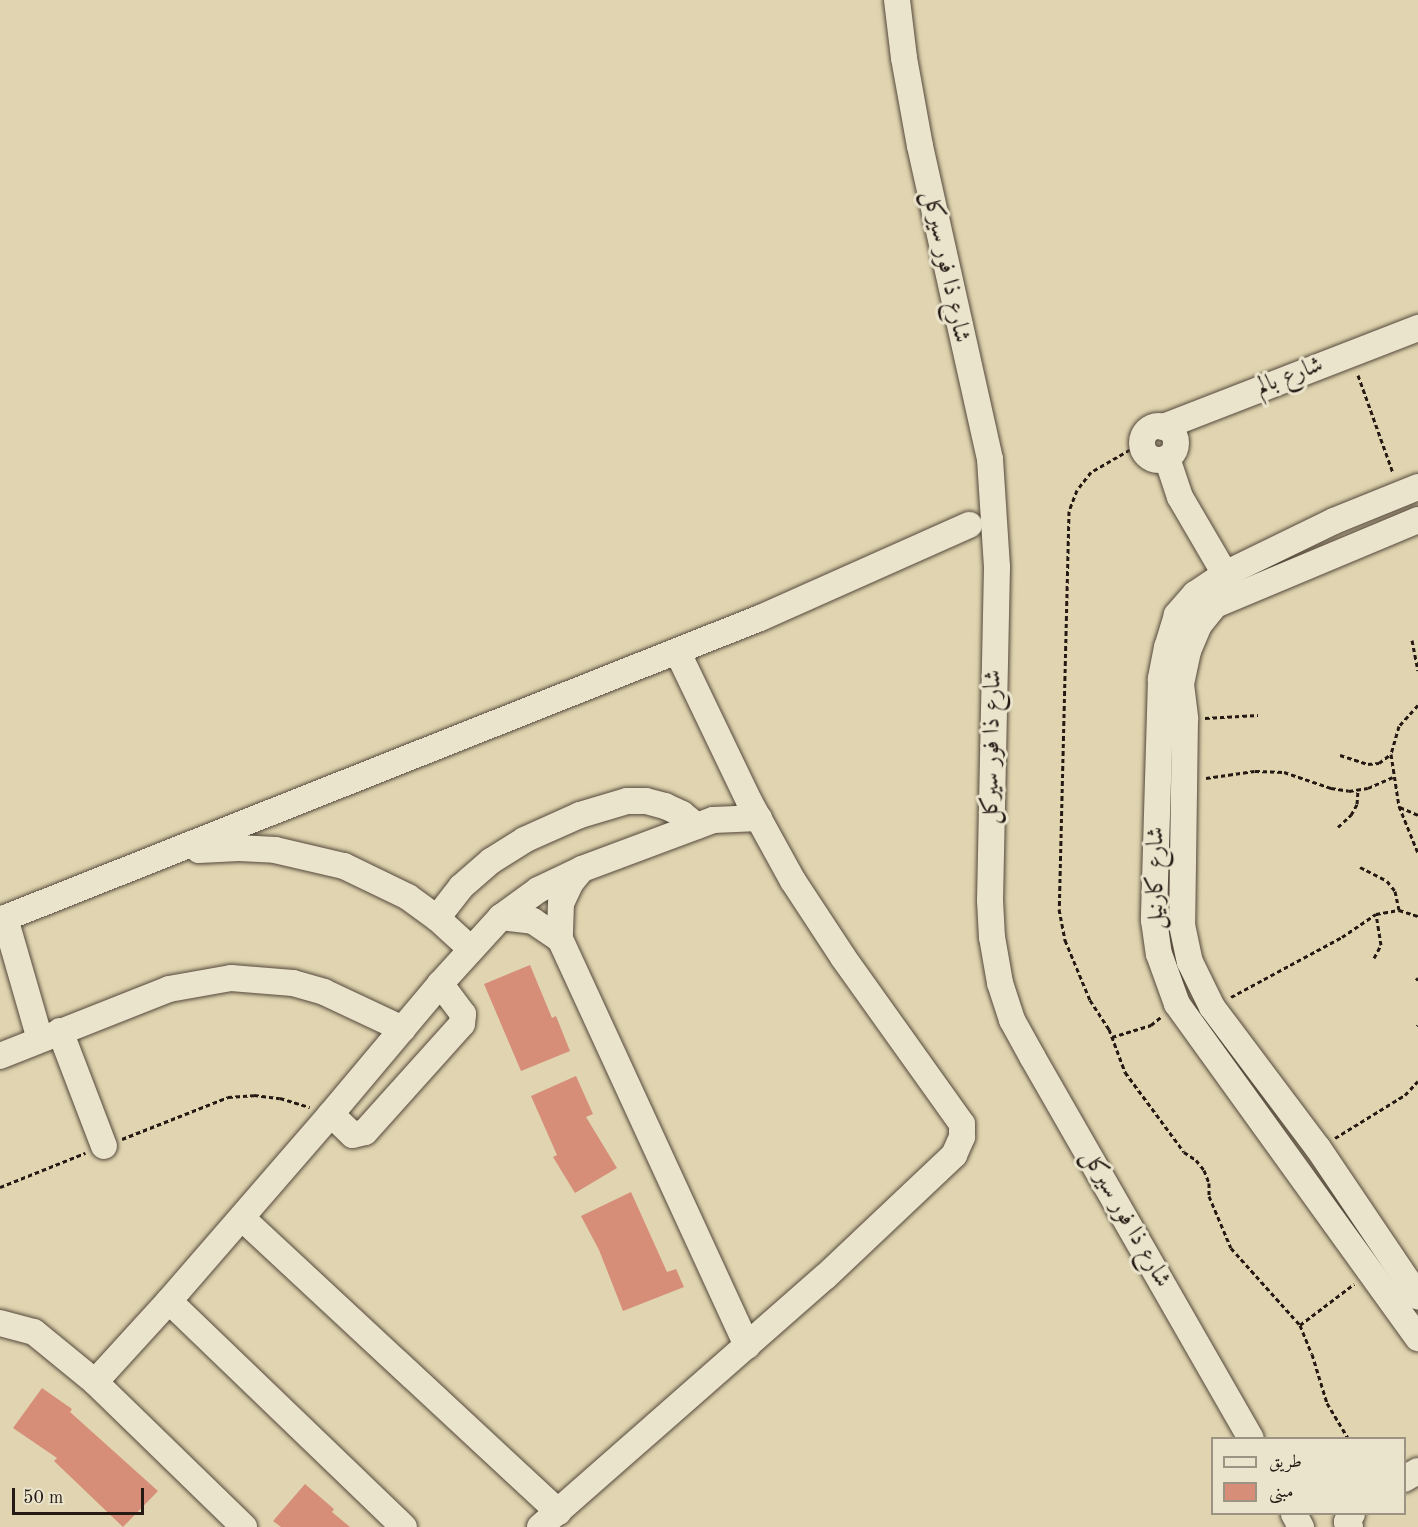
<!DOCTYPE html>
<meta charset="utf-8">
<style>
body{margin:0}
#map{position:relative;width:1418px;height:1527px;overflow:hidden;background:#e0d5b0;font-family:"Old Standard TT",Amiri,serif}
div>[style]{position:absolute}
.building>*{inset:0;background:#d68e79}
.path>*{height:3px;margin-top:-1.5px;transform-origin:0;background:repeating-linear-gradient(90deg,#251914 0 4.5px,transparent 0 7.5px)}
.roads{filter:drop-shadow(0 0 2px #54483b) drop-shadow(0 0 2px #54483b)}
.minor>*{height:26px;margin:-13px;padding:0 13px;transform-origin:13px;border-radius:13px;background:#ebe4cc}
.minor>.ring{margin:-13px;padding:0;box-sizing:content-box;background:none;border:26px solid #ebe4cc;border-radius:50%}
span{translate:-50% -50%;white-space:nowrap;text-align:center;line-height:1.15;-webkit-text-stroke:6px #ebe4cc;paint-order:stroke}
.street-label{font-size:24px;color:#251914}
.legend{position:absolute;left:1211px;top:1437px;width:195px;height:78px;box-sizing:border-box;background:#ebe4cc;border:2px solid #9c9382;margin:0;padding:8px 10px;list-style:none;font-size:18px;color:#251914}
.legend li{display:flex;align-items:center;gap:12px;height:30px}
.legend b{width:30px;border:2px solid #9c9382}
.scale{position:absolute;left:12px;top:1488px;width:132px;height:27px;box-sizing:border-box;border:3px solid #251914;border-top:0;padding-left:8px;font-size:18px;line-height:21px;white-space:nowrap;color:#251914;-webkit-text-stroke:4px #ebe4cc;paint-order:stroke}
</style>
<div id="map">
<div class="building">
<div style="clip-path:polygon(530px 965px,552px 1018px,556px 1016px,570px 1051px,521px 1071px,484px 984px)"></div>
<div style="clip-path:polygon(576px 1076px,593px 1114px,586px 1117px,617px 1168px,575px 1193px,553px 1157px,557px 1155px,531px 1096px)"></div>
<div style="clip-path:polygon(631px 1192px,667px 1272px,676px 1269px,684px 1287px,623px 1311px,599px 1250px,581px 1216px)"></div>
<div style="clip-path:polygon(42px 1388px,72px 1409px,70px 1412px,158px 1491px,123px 1527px,54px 1461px,57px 1458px,13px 1428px)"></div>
<div style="clip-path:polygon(305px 1484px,334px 1509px,332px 1512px,350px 1527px,281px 1527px,273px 1521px)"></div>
</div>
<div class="path">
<div style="left:1358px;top:375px;width:104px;rotate:70.3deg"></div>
<div style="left:1143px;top:442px;width:60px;rotate:150deg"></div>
<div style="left:1091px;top:472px;width:23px;rotate:128deg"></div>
<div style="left:1077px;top:490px;width:22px;rotate:111deg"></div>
<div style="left:1069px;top:511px;width:398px;rotate:91.4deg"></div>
<div style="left:1059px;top:909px;width:32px;rotate:79deg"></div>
<div style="left:1065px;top:940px;width:65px;rotate:67.4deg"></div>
<div style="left:1090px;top:1000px;width:35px;rotate:57deg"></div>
<div style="left:1109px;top:1029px;width:46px;rotate:69.6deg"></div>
<div style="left:1125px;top:1072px;width:99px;rotate:53.6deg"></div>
<div style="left:1184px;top:1152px;width:14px;rotate:34deg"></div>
<div style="left:1196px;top:1160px;width:13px;rotate:51deg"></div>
<div style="left:1204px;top:1170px;width:14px;rotate:69deg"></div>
<div style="left:1209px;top:1183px;width:13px;rotate:90deg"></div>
<div style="left:1209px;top:1196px;width:56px;rotate:67.1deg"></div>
<div style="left:1231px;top:1248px;width:103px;rotate:48.1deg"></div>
<div style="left:1300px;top:1325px;width:31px;rotate:68deg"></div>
<div style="left:1312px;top:1354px;width:51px;rotate:73deg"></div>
<div style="left:1327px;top:1403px;width:41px;rotate:59deg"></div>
<div style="left:1412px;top:640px;width:31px;rotate:79deg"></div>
<div style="left:1418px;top:705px;width:28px;rotate:132deg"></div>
<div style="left:1399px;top:726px;width:29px;rotate:106deg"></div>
<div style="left:1391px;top:754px;width:53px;rotate:81.3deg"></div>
<div style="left:1399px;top:806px;width:51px;rotate:68deg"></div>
<div style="left:1205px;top:718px;width:53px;rotate:-3.2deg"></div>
<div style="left:1340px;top:755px;width:29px;rotate:18deg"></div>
<div style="left:1368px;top:764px;width:11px;rotate:-5deg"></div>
<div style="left:1379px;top:763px;width:15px;rotate:-37deg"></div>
<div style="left:1206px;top:778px;width:49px;rotate:-8.1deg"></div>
<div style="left:1255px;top:771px;width:29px;rotate:2deg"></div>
<div style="left:1284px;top:772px;width:50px;rotate:18.8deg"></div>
<div style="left:1331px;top:788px;width:18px;rotate:9deg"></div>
<div style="left:1349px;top:791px;width:19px;rotate:-9deg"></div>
<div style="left:1368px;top:788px;width:27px;rotate:-24deg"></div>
<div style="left:1400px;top:807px;width:20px;rotate:24deg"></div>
<div style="left:1338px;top:827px;width:18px;rotate:-43deg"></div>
<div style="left:1351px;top:815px;width:13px;rotate:-61deg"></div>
<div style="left:1357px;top:804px;width:14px;rotate:-86deg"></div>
<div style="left:1360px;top:867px;width:30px;rotate:27deg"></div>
<div style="left:1387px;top:881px;width:13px;rotate:51deg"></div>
<div style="left:1395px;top:891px;width:19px;rotate:78deg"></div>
<div style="left:1374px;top:958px;width:15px;rotate:-62deg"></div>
<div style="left:1381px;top:945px;width:31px;rotate:-99deg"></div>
<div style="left:1416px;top:980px;width:3px;rotate:-45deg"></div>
<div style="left:1231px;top:997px;width:126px;rotate:-28.4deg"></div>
<div style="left:1342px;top:937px;width:41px;rotate:-34.1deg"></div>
<div style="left:1376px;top:914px;width:23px;rotate:-10deg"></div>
<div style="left:1399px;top:910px;width:20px;rotate:18deg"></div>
<div style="left:1417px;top:1026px;width:1px;rotate:-45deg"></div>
<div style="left:1112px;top:1037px;width:41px;rotate:-17.1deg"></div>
<div style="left:1151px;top:1025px;width:14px;rotate:-39deg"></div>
<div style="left:1335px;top:1138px;width:82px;rotate:-31.6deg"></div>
<div style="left:1405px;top:1095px;width:19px;rotate:-47deg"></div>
<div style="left:122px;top:1139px;width:114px;rotate:-21.6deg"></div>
<div style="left:228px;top:1097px;width:26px;rotate:-4deg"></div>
<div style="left:254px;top:1095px;width:26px;rotate:7deg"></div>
<div style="left:280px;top:1098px;width:31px;rotate:17deg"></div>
<div style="left:0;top:1187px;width:92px;rotate:-21.8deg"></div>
<div style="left:1300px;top:1325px;width:68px;rotate:-37.2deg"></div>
</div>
<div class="roads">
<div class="minor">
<div style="left:897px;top:0;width:58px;rotate:83.1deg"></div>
<div style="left:904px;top:58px;width:89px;rotate:79.7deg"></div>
<div style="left:920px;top:146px;width:321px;rotate:77.4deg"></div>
<div style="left:990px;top:459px;width:108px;rotate:86.3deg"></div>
<div style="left:997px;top:567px;width:333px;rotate:91.2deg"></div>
<div style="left:990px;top:900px;width:37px;rotate:87deg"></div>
<div style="left:992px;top:937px;width:47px;rotate:80.1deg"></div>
<div style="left:1000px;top:983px;width:39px;rotate:72deg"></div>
<div style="left:1012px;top:1020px;width:43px;rotate:61.1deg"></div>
<div style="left:1033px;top:1058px;width:438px;rotate:60.2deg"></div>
<div class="ring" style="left:1142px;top:426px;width:8px;height:8px"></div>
<div style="left:1163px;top:427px;width:274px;rotate:-21.2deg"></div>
<div style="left:1167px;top:458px;width:41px;rotate:71.6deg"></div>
<div style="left:1180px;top:497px;width:89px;rotate:59.7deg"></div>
<div style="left:1418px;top:487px;width:91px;rotate:158deg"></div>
<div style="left:1334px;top:521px;width:121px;rotate:154.1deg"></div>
<div style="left:1225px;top:574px;width:36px;rotate:146deg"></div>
<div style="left:1195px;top:594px;width:28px;rotate:131deg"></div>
<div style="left:1177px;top:615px;width:34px;rotate:107deg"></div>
<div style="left:1167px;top:647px;width:33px;rotate:101deg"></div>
<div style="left:1161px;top:679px;width:241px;rotate:91.7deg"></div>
<div style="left:1154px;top:920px;width:34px;rotate:82deg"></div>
<div style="left:1159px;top:954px;width:53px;rotate:70.2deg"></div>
<div style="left:1177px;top:1004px;width:412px;rotate:54.2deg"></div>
<div style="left:1418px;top:520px;width:220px;rotate:157.3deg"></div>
<div style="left:1215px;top:605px;width:26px;rotate:129deg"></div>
<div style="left:1199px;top:625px;width:28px;rotate:113deg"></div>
<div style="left:1188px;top:651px;width:34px;rotate:102deg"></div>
<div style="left:1181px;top:684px;width:35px;rotate:83deg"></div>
<div style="left:1185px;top:719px;width:206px;rotate:90.8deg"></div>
<div style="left:1182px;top:925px;width:38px;rotate:78deg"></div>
<div style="left:1190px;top:962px;width:50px;rotate:63.9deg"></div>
<div style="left:1212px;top:1007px;width:176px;rotate:53.1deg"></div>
<div style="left:1318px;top:1148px;width:179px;rotate:56deg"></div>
<div style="left:199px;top:850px;width:40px;rotate:-2.9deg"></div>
<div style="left:239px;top:848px;width:36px;rotate:3deg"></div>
<div style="left:275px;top:850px;width:71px;rotate:13.1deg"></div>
<div style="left:344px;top:866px;width:71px;rotate:25.8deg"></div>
<div style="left:408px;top:897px;width:36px;rotate:36deg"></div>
<div style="left:437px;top:918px;width:46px;rotate:42.4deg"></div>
<div style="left:582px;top:869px;width:17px;rotate:130deg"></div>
<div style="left:571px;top:882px;width:23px;rotate:115deg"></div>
<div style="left:561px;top:903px;width:36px;rotate:92deg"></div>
<div style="left:560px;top:939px;width:448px;rotate:65.3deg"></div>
<div style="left:501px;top:917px;width:32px;rotate:7deg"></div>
<div style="left:533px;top:921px;width:32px;rotate:34deg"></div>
<div style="left:5px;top:918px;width:126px;rotate:73.9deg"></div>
<div style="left:437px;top:918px;width:39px;rotate:-52deg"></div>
<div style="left:461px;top:887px;width:40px;rotate:-41deg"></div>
<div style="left:491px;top:861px;width:39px;rotate:-32deg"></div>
<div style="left:524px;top:840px;width:61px;rotate:-24.1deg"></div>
<div style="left:580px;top:815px;width:49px;rotate:-16.6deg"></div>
<div style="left:627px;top:801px;width:19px"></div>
<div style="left:646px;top:801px;width:20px;rotate:15deg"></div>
<div style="left:665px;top:806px;width:19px;rotate:25deg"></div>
<div style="left:682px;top:814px;width:19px;rotate:39deg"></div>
<div style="left:0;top:920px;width:818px;rotate:-21.67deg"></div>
<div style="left:760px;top:618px;width:229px;rotate:-24deg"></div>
<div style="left:60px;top:1031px;width:123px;rotate:69.1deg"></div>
<div style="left:0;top:1056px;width:182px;rotate:-21.6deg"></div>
<div style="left:169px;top:989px;width:63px;rotate:-10.1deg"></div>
<div style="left:231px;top:978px;width:62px;rotate:4.6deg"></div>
<div style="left:293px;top:983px;width:32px;rotate:16deg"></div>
<div style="left:324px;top:992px;width:87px;rotate:25.1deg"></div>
<div style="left:331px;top:1114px;width:30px;rotate:44deg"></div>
<div style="left:353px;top:1135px;width:12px;rotate:-14deg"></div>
<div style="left:365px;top:1132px;width:145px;rotate:-48.1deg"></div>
<div style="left:462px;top:1024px;width:10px;rotate:-84deg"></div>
<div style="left:463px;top:1014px;width:38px;rotate:-127deg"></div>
<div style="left:242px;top:1218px;width:432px;rotate:42.9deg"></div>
<div style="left:169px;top:1301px;width:326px;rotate:43.9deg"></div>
<div style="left:0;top:1323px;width:35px;rotate:15deg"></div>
<div style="left:34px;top:1332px;width:79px;rotate:39.3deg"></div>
<div style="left:95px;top:1382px;width:208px;rotate:44.2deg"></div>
<div style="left:95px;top:1382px;width:110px;rotate:-47.6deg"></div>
<div style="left:169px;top:1301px;width:247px;rotate:-49.1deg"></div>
<div style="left:331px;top:1114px;width:170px;rotate:-50deg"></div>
<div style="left:440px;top:984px;width:91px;rotate:-47.7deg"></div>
<div style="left:501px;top:917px;width:46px;rotate:-36.1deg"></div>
<div style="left:538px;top:890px;width:49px;rotate:-25.5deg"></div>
<div style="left:582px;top:869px;width:140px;rotate:-20.5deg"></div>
<div style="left:713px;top:820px;width:46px;rotate:-2.5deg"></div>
<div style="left:1404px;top:1479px;width:16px;rotate:-30deg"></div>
<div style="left:1294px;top:1514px;width:15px;rotate:62deg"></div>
<div style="left:540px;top:1527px;width:379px;rotate:-41.3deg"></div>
<div style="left:825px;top:1277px;width:178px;rotate:-43.4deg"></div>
<div style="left:954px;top:1155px;width:20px;rotate:-66deg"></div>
<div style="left:962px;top:1137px;width:13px;rotate:-90deg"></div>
<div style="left:962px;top:1124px;width:205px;rotate:-125.5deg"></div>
<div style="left:843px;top:957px;width:91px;rotate:-123.3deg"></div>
<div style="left:793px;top:881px;width:91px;rotate:-118.8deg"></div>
<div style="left:749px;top:801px;width:166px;rotate:-115.6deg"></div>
<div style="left:1350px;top:1527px;width:6px;rotate:-121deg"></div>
<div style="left:1347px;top:1522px;width:9px;rotate:-58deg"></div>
</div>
</div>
<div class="street-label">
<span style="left:945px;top:267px;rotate:78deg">شارع ذا فور سيركل</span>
<span style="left:1290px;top:377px;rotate:-21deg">شارع بالم</span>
<span style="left:993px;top:747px;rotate:-89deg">شارع ذا فور سيركل</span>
<span style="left:1157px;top:878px;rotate:-90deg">شارع كارنيل</span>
<span style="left:1125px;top:1219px;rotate:60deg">شارع ذا فور سيركل</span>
</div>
<ul class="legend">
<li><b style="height:8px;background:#ebe4cc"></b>طريق</li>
<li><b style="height:16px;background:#d68e79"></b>مبنى</li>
</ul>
<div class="scale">50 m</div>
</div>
